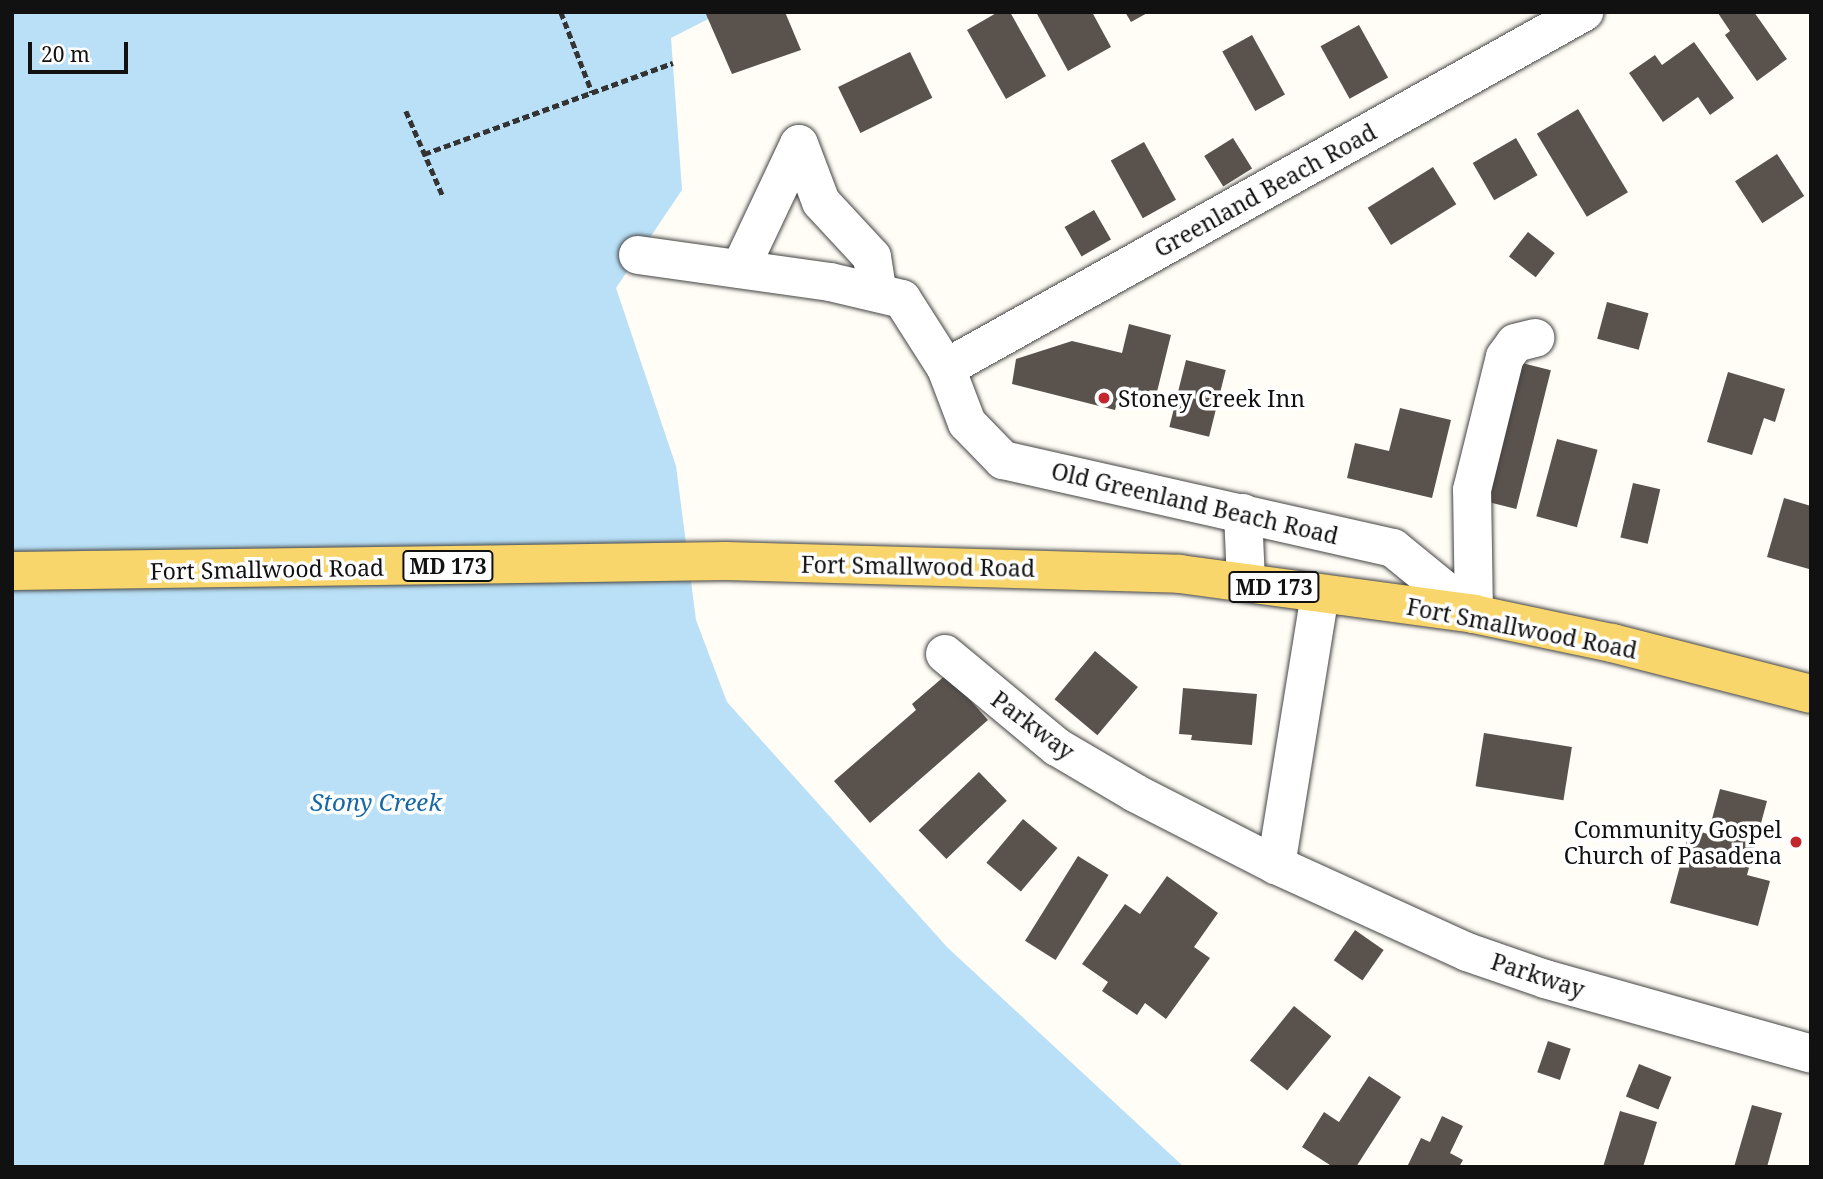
<!DOCTYPE html>
<style>
body{margin:0}
#map{position:relative;width:1823px;height:1179px;overflow:hidden;background:#fffdf5;font-family:"Noto Serif",serif}
div>[style]{position:absolute}
.water>*{inset:0;background:#b9e0f7}
.building>*{inset:0;background:#5a524d;transform-origin:0 0}
.path>*{height:4.5px;margin-top:-2.25px;transform-origin:0;background:repeating-linear-gradient(90deg,#333 0 7px,transparent 0 10.5px)}
.roads{filter:drop-shadow(0 0 2px #444) drop-shadow(0 0 2px #444)}
.minor>*{height:38px;margin:-19px;padding:0 19px;transform-origin:19px;border-radius:19px;background:#fff}
.major>*{height:38px;margin:-19px;padding:0 19px;transform-origin:19px;border-radius:19px;background:#f9d66b}
.dots>*{width:19px;height:19px;translate:-50% -50%;box-sizing:border-box;border:4px solid #fff;border-radius:50%}
span{translate:-50% -50%;white-space:nowrap;text-align:center;line-height:1.15;-webkit-text-stroke:7px #fff;paint-order:stroke}
.shield-label span{padding:2px 5px;background:#fff;border:2px solid;border-radius:5px;-webkit-text-stroke-width:0}
.shield-label{font-size:21px;color:#111;font-weight:700}
.street-label{font-size:23px;color:#111}
.poi-label{font-size:23px;color:#111}
.left{translate:0 -50%;text-align:left}
.right{translate:-100% -50%;text-align:right}
.water-label{font-size:24px;color:#1768a6;font-style:italic}
.frame{position:absolute;inset:0;border:14px solid #111;pointer-events:none}
.scale{position:absolute;left:28px;top:42px;width:100px;height:32px;box-sizing:border-box;border:4px solid #111;border-top:0;padding-left:9px;font-size:21px;line-height:24px;white-space:nowrap;color:#111;-webkit-text-stroke:5px #fff;paint-order:stroke}
</style>
<div id="map">
<div class="water">
<div style="clip-path:polygon(12px 12px,722px 12px,671px 38px,682px 190px,616px 288px,676px 466px,696px 620px,727px 702px,947px 947px,1184px 1167px,12px 1167px)"></div>
</div>
<div class="building">
<div style="clip-path:polygon(705px 12px,785px 12px,801px 50px,732px 74px)"></div>
<div style="clip-path:polygon(998px 12px,1010px 12px,1046px 76px,1006px 99px,967px 30px)"></div>
<div style="clip-path:polygon(1036px 12px,1092px 12px,1111px 47px,1068px 71px)"></div>
<div style="clip-path:polygon(1125px 12px,1149px 12px,1131px 22px)"></div>
<div style="clip-path:polygon(1754px 12px,1787px 59px,1757px 81px,1725px 35px,1730px 31px,1718px 13px)"></div>
<div style="left:1359px;top:25px;width:60px;height:44px;rotate:61deg"></div>
<div style="left:1252px;top:35px;width:68px;height:34px;rotate:61deg"></div>
<div style="clip-path:polygon(1694px 42px,1734px 98px,1710px 115px,1698px 97px,1663px 122px,1629px 73px,1655px 55px,1662px 65px)"></div>
<div style="left:910px;top:52px;width:51px;height:80px;rotate:64deg"></div>
<div style="left:1578px;top:109px;width:97px;height:48px;rotate:59deg"></div>
<div style="left:1233px;top:138px;width:36px;height:34px;rotate:58deg"></div>
<div style="left:1516px;top:138px;width:43px;height:50px;rotate:60deg"></div>
<div style="left:1144px;top:142px;width:66px;height:38px;rotate:61deg"></div>
<div style="left:1777px;top:154px;width:50px;height:50px;rotate:57deg"></div>
<div style="left:1433px;top:167px;width:44px;height:77px;rotate:58deg"></div>
<div style="left:1094px;top:210px;width:34px;height:34px;rotate:60deg"></div>
<div style="left:1528px;top:232px;width:34px;height:31px;rotate:38deg"></div>
<div style="left:1607px;top:302px;width:43px;height:38px;rotate:15deg"></div>
<div style="clip-path:polygon(1129px 324px,1171px 335px,1154px 404px,1119px 395px,1115px 410px,1012px 384px,1016px 359px,1072px 341px,1122px 353px)"></div>
<div style="left:1186px;top:360px;width:41px;height:69px;rotate:14deg"></div>
<div style="left:1514px;top:361px;width:38px;height:143px;rotate:14deg"></div>
<div style="clip-path:polygon(1728px 372px,1785px 389px,1775px 422px,1764px 418px,1752px 455px,1707px 442px)"></div>
<div style="clip-path:polygon(1400px 408px,1451px 420px,1432px 498px,1347px 478px,1355px 443px,1389px 451px)"></div>
<div style="left:1557px;top:439px;width:42px;height:80px;rotate:15deg"></div>
<div style="left:1633px;top:483px;width:28px;height:56px;rotate:13deg"></div>
<div style="clip-path:polygon(1784px 498px,1811px 506px,1809px 569px,1767px 557px)"></div>
<div style="left:1095px;top:651px;width:56px;height:63px;rotate:40deg"></div>
<div style="clip-path:polygon(947px 674px,988px 720px,870px 823px,834px 781px,916px 710px,912px 704px)"></div>
<div style="clip-path:polygon(1183px 688px,1257px 694px,1252px 745px,1191px 740px,1192px 735px,1179px 734px)"></div>
<div style="left:1484px;top:733px;width:89px;height:54px;rotate:9deg"></div>
<div style="left:979px;top:772px;width:40px;height:84px;rotate:46deg"></div>
<div style="clip-path:polygon(1720px 789px,1767px 801px,1747px 875px,1770px 881px,1758px 926px,1670px 903px,1690px 829px,1708px 834px)"></div>
<div style="left:1023px;top:819px;width:45px;height:57px;rotate:40deg"></div>
<div style="left:1078px;top:856px;width:36px;height:100px;rotate:32deg"></div>
<div style="clip-path:polygon(1167px 876px,1218px 913px,1194px 947px,1210px 958px,1166px 1019px,1145px 1003px,1137px 1015px,1102px 991px,1108px 982px,1082px 964px,1125px 904px,1140px 914px)"></div>
<div style="left:1355px;top:930px;width:35px;height:37px;rotate:35deg"></div>
<div style="left:1294px;top:1006px;width:48px;height:70px;rotate:39deg"></div>
<div style="left:1548px;top:1041px;width:24px;height:33px;rotate:19deg"></div>
<div style="left:1639px;top:1064px;width:35px;height:35px;rotate:22deg"></div>
<div style="clip-path:polygon(1369px 1076px,1401px 1097px,1356px 1167px,1333px 1167px,1302px 1147px,1324px 1112px,1339px 1122px)"></div>
<div style="clip-path:polygon(1752px 1105px,1782px 1113px,1767px 1167px,1734px 1167px)"></div>
<div style="clip-path:polygon(1620px 1111px,1657px 1122px,1643px 1167px,1603px 1167px)"></div>
<div style="clip-path:polygon(1442px 1116px,1463px 1126px,1450px 1153px,1463px 1160px,1459px 1167px,1407px 1167px,1421px 1138px,1430px 1142px)"></div>
</div>
<div class="path">
<div style="left:561px;top:12px;width:86px;rotate:68.8deg"></div>
<div style="left:406px;top:111px;width:93px;rotate:66.5deg"></div>
<div style="left:424px;top:154px;width:265px;rotate:-20.1deg"></div>
</div>
<div class="roads">
<div class="minor">
<div style="left:638px;top:255px;width:194px;rotate:8deg"></div>
<div style="left:830px;top:282px;width:74px;rotate:13.3deg"></div>
<div style="left:902px;top:299px;width:82px;rotate:57.5deg"></div>
<div style="left:946px;top:368px;width:59px;rotate:69.1deg"></div>
<div style="left:967px;top:423px;width:52px;rotate:45.8deg"></div>
<div style="left:1003px;top:460px;width:400px;rotate:12.7deg"></div>
<div style="left:1393px;top:548px;width:104px;rotate:39.2deg"></div>
<div style="left:740px;top:269px;width:138px;rotate:-64.7deg"></div>
<div style="left:799px;top:144px;width:62px;rotate:69.2deg"></div>
<div style="left:821px;top:202px;width:75px;rotate:47.2deg"></div>
<div style="left:872px;top:257px;width:36px;rotate:81deg"></div>
<div style="left:946px;top:368px;width:731px;rotate:-29.16deg"></div>
<div style="left:1243px;top:513px;width:70px;rotate:87.5deg"></div>
<div style="left:1320px;top:594px;width:275px;rotate:99.2deg"></div>
<div style="left:1276px;top:865px;width:210px;rotate:24.5deg"></div>
<div style="left:1467px;top:952px;width:83px;rotate:19.1deg"></div>
<div style="left:1545px;top:979px;width:276px;rotate:15.7deg"></div>
<div style="left:1474px;top:614px;width:124px;rotate:-90.9deg"></div>
<div style="left:1472px;top:490px;width:137px;rotate:-76.1deg"></div>
<div style="left:1505px;top:357px;width:17px;rotate:-54deg"></div>
<div style="left:1515px;top:343px;width:21px;rotate:-14deg"></div>
<div style="left:945px;top:654px;width:146px;rotate:39.7deg"></div>
<div style="left:1057px;top:747px;width:91px;rotate:30.5deg"></div>
<div style="left:1135px;top:793px;width:158px;rotate:27.1deg"></div>
</div>
<div class="major">
<div style="left:12px;top:571px;width:714px;rotate:-0.8deg"></div>
<div style="left:726px;top:561px;width:454px;rotate:1.6deg"></div>
<div style="left:1180px;top:574px;width:297px;rotate:7.7deg"></div>
<div style="left:1474px;top:614px;width:141px;rotate:11.9deg"></div>
<div style="left:1612px;top:643px;width:205px;rotate:14.4deg"></div>
</div>
</div>
<div class="dots">
<div style="left:1104px;top:398px;background:#c4262e"></div>
<div style="left:1796px;top:842px;background:#c4262e"></div>
</div>
<div class="shield-label">
<span style="left:448px;top:566px">MD 173</span>
<span style="left:1274px;top:587px">MD 173</span>
</div>
<div class="street-label">
<span style="left:1265px;top:190px;rotate:-29deg">Greenland Beach Road</span>
<span style="left:1195px;top:503px;rotate:13deg">Old Greenland Beach Road</span>
<span style="left:918px;top:566px;rotate:1deg">Fort Smallwood Road</span>
<span style="left:267px;top:569px;rotate:-1deg">Fort Smallwood Road</span>
<span style="left:1522px;top:628px;rotate:11deg">Fort Smallwood Road</span>
<span style="left:1033px;top:725px;rotate:37deg">Parkway</span>
<span style="left:1538px;top:975px;rotate:18deg">Parkway</span>
</div>
<div class="poi-label">
<span class="left" style="left:1118px;top:398px">Stoney Creek Inn</span>
<span class="right" style="left:1782px;top:842px">Community Gospel<br>Church of Pasadena</span>
</div>
<div class="water-label">
<span style="left:376px;top:802px">Stony Creek</span>
</div>
<div class="frame"></div>
<div class="scale">20 m</div>
</div>
